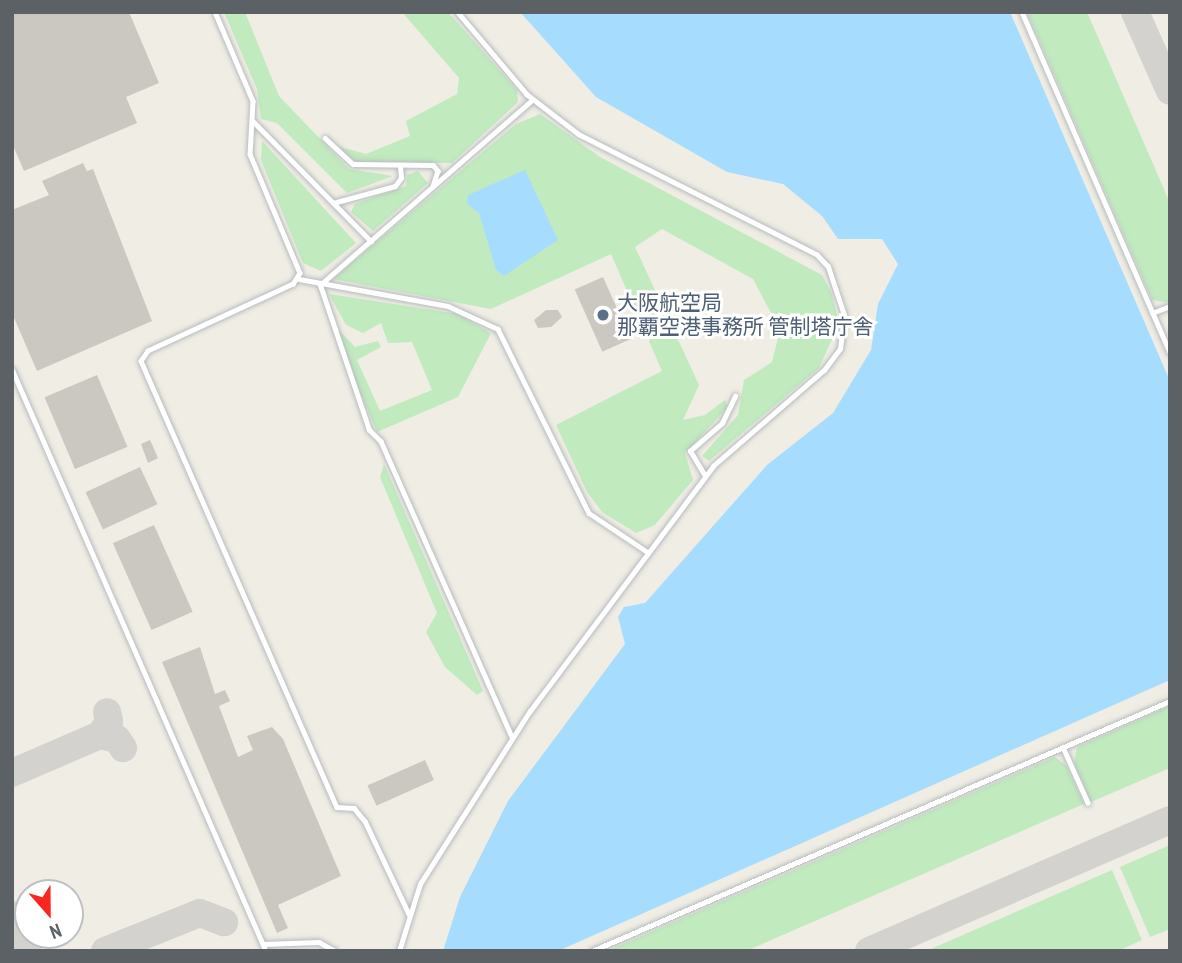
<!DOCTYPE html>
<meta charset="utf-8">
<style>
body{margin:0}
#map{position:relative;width:1182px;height:963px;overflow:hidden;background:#f0ede4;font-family:"PT Sans Narrow","Noto Sans JP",sans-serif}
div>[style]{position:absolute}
.green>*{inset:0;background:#c1eabf}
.water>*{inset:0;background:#a6ddff}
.taxiway>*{height:28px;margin:-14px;padding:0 14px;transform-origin:14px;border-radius:14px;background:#d3d2ce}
.building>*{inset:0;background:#cbc7c1;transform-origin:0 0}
.roads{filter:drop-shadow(0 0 2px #b7bbc0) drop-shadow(0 0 2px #b7bbc0)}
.lane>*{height:4.5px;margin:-2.25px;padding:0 2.25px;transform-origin:2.25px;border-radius:2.25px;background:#fff}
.dots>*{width:19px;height:19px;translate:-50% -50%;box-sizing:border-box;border:4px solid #fff;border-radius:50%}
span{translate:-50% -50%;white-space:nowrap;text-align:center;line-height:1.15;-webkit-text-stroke:6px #fff;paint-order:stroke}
.service-label{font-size:21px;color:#4e5e75}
.left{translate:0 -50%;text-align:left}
.frame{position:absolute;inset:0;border:14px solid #5c6166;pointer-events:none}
.north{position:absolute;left:14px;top:879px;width:70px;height:70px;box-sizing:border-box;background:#fff;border:2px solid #bec0c2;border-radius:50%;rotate:159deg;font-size:19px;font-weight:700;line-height:28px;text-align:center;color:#5c6166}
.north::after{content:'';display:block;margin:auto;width:24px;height:32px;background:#f92621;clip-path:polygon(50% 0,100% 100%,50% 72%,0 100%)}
</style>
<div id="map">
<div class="green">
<div style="clip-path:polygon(224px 12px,245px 12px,279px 96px,349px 169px,393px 176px,347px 193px,277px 123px,261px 119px,257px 89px)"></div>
<div style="clip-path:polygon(402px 12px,448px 12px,517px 90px,518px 102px,452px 163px,358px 162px,342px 153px,340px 147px,366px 154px,410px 136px,406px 121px,457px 94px,459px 78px)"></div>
<div style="clip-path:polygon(1027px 12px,1087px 12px,1170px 203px,1170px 303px,1152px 300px)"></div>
<div style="clip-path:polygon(540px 114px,600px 157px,822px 275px,832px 294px,839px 324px,819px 368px,709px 461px,702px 456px,738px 415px,744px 380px,772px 362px,780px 330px,753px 279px,662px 229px,635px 247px,699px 385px,683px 420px,705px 415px,725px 400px,728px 407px,685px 453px,693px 480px,655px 525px,636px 533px,602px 512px,587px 492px,556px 425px,662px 371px,611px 254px,491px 309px,333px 279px,516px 124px)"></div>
<div style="clip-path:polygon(262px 141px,356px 243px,321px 271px,303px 263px,261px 160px)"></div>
<div style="clip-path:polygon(418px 171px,428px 183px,373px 231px,351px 212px,355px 204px,406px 186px,407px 175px)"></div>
<div style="clip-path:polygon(329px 294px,458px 314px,491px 333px,458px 397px,377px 432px,341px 349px,339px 330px,355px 347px,378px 341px,381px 347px,357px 360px,380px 411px,432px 390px,412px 342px,388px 343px,381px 323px,363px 333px,346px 325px)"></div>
<div style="clip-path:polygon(384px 464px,483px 691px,477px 695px,445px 667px,426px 632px,437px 613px,380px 477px)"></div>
<div style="clip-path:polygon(1170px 706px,1170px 768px,1091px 802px,1074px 763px,1077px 747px)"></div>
<div style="clip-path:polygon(1055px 757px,1066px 765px,1084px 804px,746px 951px,607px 951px)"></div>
<div style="clip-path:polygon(1170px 845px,1170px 929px,1150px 937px,1120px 867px)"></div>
<div style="clip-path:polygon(1112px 870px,1142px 940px,1118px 951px,926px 951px)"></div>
</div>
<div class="water">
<div style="clip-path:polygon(520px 12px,1010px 12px,1170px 381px,1170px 680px,558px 951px,443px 951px,460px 897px,508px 801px,625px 644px,618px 617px,624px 607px,645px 603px,767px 465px,833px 413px,871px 350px,878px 304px,898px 264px,882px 239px,838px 239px,822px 216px,783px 184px,727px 172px,596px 97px)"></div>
<div style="clip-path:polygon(525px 170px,558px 240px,504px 276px,496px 270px,479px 213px,467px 204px,468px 195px)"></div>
</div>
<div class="taxiway">
<div style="left:1135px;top:12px;width:86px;rotate:66.1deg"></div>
<div style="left:100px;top:735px;width:17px;rotate:13deg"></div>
<div style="left:117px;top:739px;width:11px;rotate:56deg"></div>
<div style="left:12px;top:773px;width:96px;rotate:-23.4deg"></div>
<div style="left:100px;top:735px;width:16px;rotate:-55deg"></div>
<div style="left:109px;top:722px;width:10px;rotate:-101deg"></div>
<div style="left:12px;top:915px;width:39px;rotate:66deg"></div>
<div style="left:105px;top:951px;width:102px;rotate:-21.8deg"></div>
<div style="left:200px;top:913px;width:26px;rotate:21deg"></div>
<div style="left:869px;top:951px;width:328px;rotate:-23.5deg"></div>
</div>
<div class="building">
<div style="clip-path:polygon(12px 12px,129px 12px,159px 83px,126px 97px,137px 123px,24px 171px,12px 143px)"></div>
<div style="clip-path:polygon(83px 163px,87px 171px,93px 169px,152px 321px,37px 371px,12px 313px,12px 210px,49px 195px,42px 181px)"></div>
<div style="left:603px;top:277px;width:68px;height:31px;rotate:66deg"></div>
<div style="clip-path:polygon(546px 310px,558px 310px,562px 317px,551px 327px,538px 328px,534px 320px)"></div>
<div style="left:97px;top:375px;width:78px;height:57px;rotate:67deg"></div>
<div style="clip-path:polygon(150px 440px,158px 458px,148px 463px,141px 444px)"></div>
<div style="left:140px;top:467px;width:41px;height:60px;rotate:65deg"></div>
<div style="left:154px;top:525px;width:95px;height:45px;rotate:66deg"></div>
<div style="clip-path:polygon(200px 647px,215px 694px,225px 690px,230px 701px,219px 706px,238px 757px,253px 750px,247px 736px,272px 727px,283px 739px,341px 876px,278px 905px,288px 928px,277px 933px,162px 662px)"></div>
<div style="left:425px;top:760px;width:22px;height:63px;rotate:66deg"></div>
</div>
<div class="roads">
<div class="lane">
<div style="left:215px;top:12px;width:97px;rotate:66.9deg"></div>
<div style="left:253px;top:101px;width:53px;rotate:93.2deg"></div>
<div style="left:250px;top:154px;width:129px;rotate:67.2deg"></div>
<div style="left:300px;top:273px;width:13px;rotate:122deg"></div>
<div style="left:293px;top:284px;width:160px;rotate:155.2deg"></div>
<div style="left:148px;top:351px;width:12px;rotate:125deg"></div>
<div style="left:141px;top:361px;width:487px;rotate:66.3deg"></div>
<div style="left:337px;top:807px;width:17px;rotate:3deg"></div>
<div style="left:354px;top:808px;width:17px;rotate:50deg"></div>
<div style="left:365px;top:821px;width:103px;rotate:64.7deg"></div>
<div style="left:1022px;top:12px;width:372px;rotate:66.5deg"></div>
<div style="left:252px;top:120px;width:170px;rotate:45.5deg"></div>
<div style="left:325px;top:138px;width:38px;rotate:43deg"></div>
<div style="left:353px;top:164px;width:80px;rotate:0.7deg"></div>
<div style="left:433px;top:165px;width:8px;rotate:50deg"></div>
<div style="left:438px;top:171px;width:16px;rotate:108deg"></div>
<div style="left:333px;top:203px;width:64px;rotate:-15.3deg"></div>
<div style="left:395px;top:186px;width:10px;rotate:-53deg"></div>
<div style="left:401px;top:178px;width:12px;rotate:-95deg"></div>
<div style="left:299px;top:279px;width:151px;rotate:10.3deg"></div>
<div style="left:448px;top:306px;width:55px;rotate:24.7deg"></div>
<div style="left:498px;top:329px;width:205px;rotate:63.7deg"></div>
<div style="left:589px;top:513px;width:69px;rotate:33.7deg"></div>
<div style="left:1152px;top:313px;width:19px;rotate:-21deg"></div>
<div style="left:12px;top:369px;width:635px;rotate:66.42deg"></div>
<div style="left:705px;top:476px;width:29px;rotate:-121deg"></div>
<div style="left:690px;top:451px;width:43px;rotate:-41.2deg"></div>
<div style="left:722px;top:423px;width:30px;rotate:-64deg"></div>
<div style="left:512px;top:738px;width:324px;rotate:-113.9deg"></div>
<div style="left:381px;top:442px;width:17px;rotate:-135deg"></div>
<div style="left:369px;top:430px;width:153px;rotate:-108.7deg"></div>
<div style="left:320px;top:285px;width:281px;rotate:-41.1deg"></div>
<div style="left:1063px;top:747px;width:61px;rotate:65.9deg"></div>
<div style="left:263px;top:944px;width:56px;rotate:-2deg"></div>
<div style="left:319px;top:942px;width:18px;rotate:29deg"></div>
<div style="left:399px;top:951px;width:70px;rotate:-72.6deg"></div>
<div style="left:420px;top:884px;width:205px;rotate:-57.6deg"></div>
<div style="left:530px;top:711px;width:306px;rotate:-53.2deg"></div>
<div style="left:713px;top:466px;width:147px;rotate:-40.9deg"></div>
<div style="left:824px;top:370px;width:26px;rotate:-53deg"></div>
<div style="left:840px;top:349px;width:34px;rotate:-83deg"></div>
<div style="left:844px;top:315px;width:51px;rotate:-108.4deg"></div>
<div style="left:828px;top:267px;width:16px;rotate:-133deg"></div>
<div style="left:817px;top:255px;width:267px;rotate:-153.2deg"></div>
<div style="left:579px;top:135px;width:66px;rotate:-142.4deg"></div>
<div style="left:527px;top:95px;width:109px;rotate:-130.1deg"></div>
<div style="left:592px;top:951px;width:630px;rotate:-23.39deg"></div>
</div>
</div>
<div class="dots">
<div style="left:603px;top:315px;background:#5c6f8a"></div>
</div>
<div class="service-label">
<span class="left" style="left:617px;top:315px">大阪航空局<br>那覇空港事務所 管制塔庁舎</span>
</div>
<div class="frame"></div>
<div class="north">N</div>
</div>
